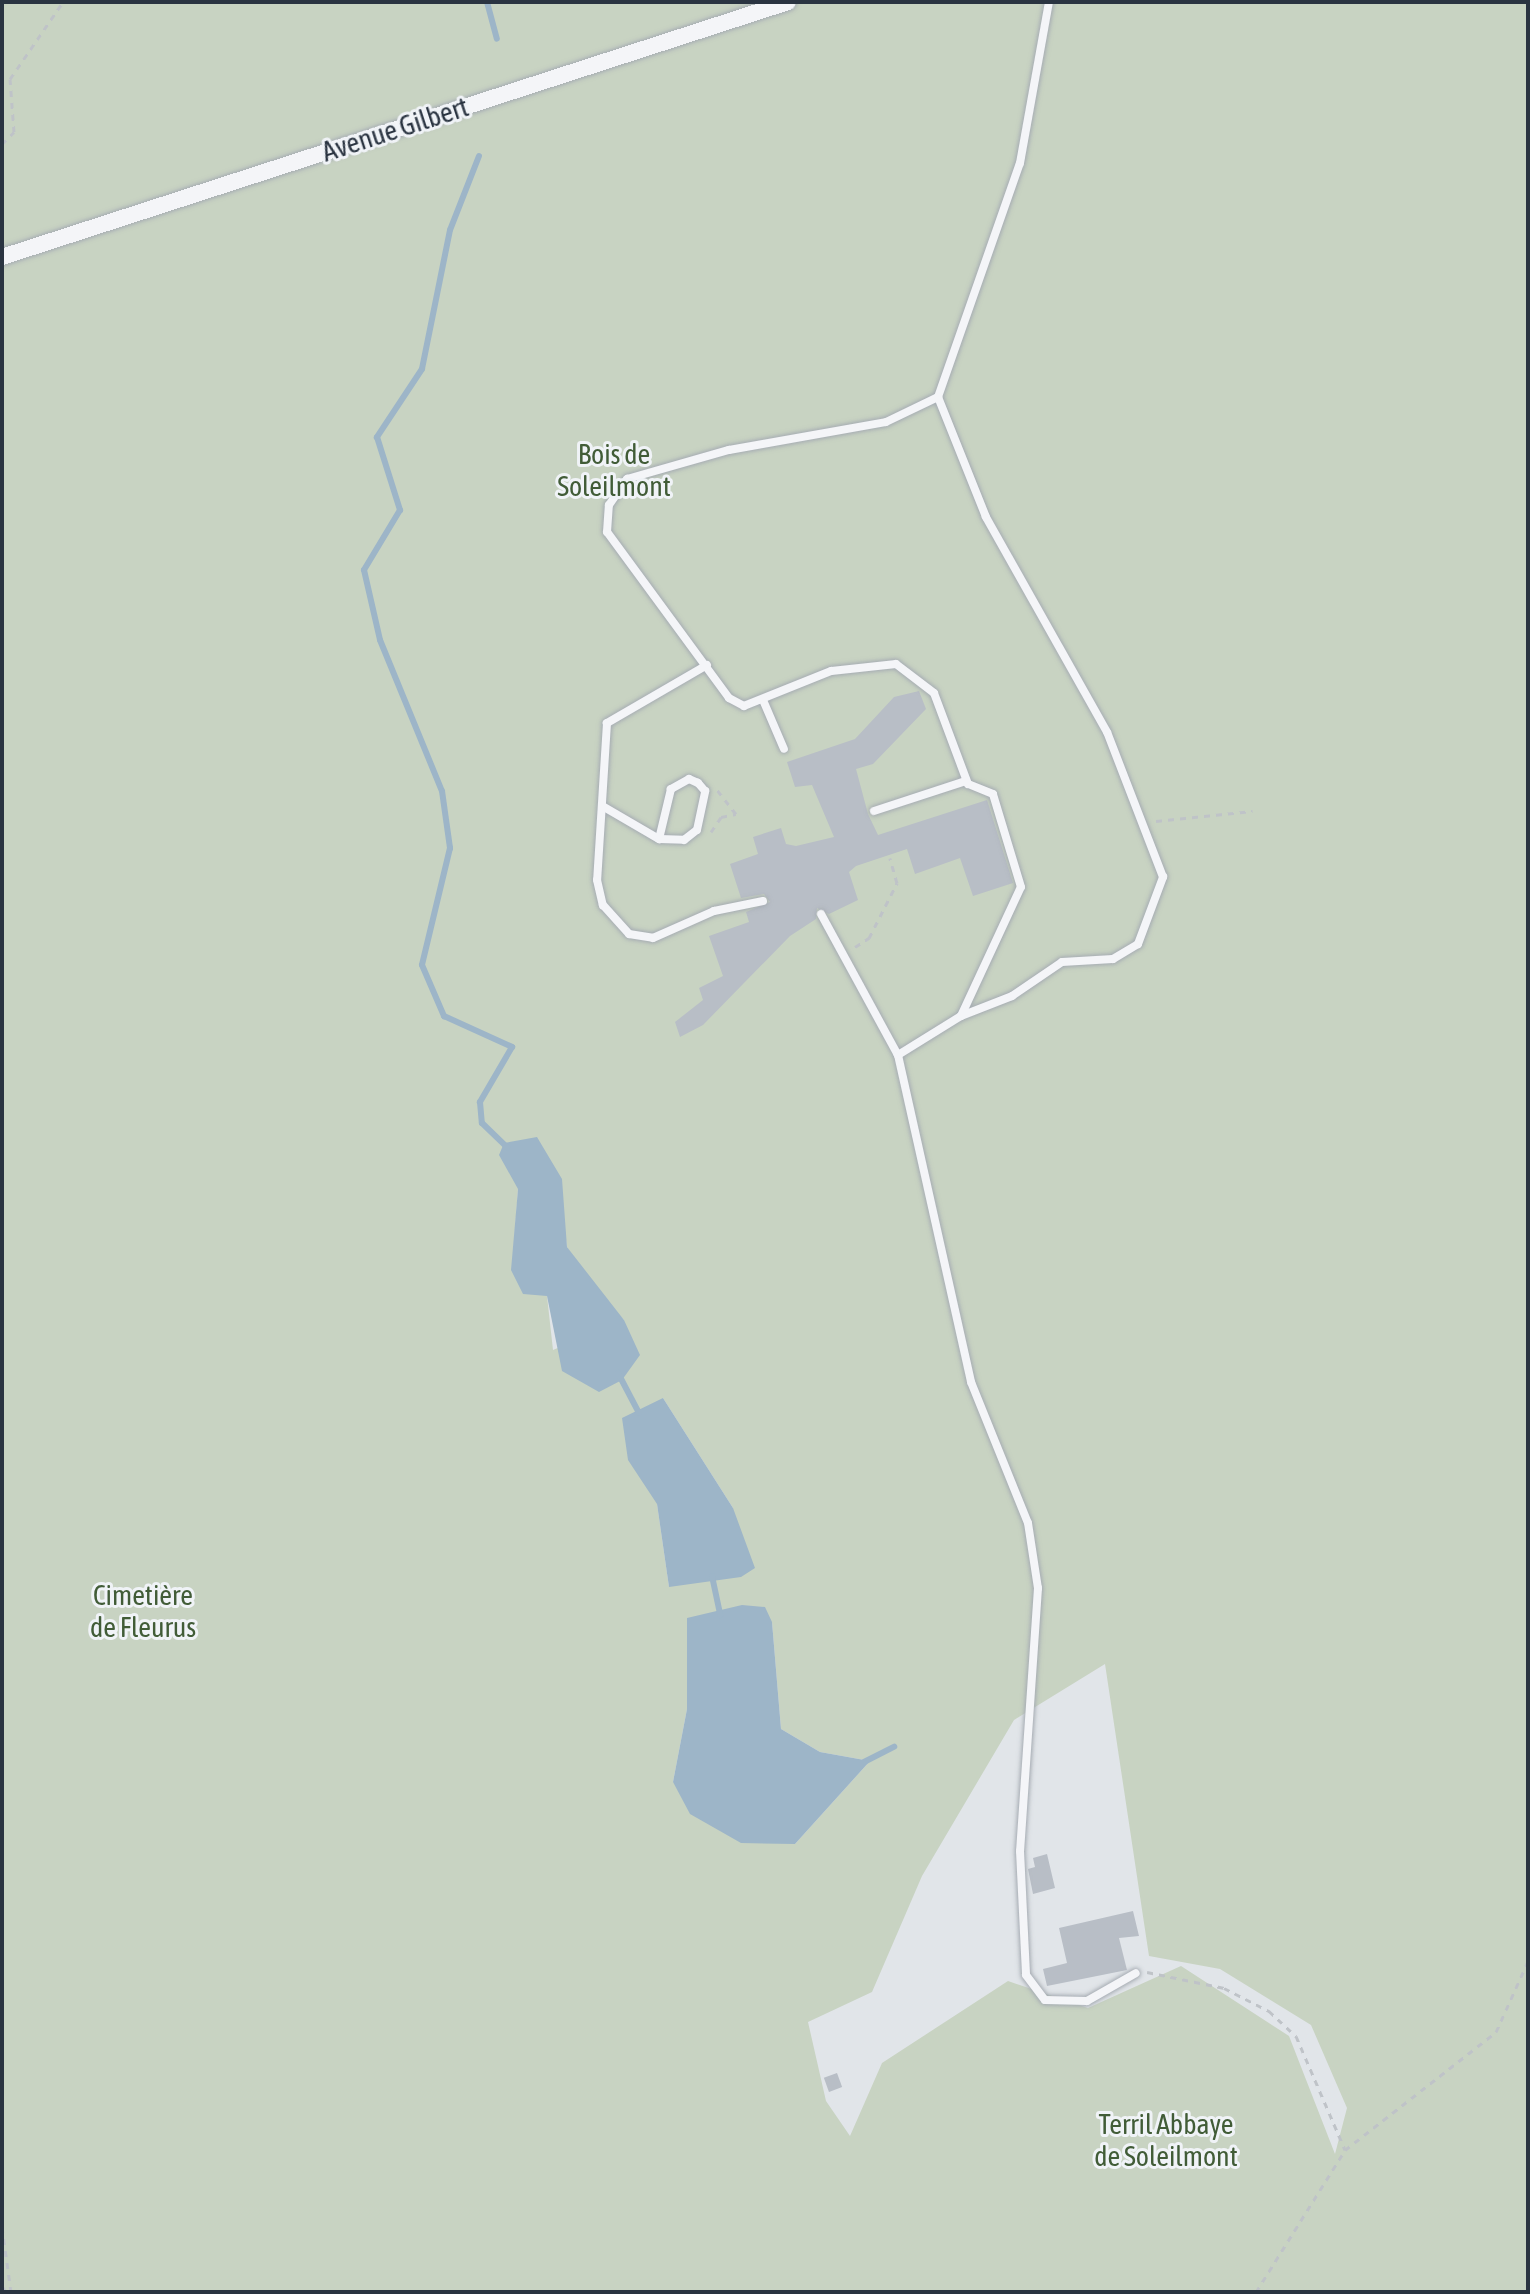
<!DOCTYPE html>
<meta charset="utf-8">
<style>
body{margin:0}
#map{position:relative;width:1530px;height:2294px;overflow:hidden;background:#e1e5e9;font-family:"Asap Condensed",sans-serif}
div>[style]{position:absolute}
.green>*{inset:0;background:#c8d3c2}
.water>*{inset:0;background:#9db5c8}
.stream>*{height:6px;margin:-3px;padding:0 3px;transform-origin:3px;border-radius:3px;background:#9db5c8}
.building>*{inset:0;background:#b8bec6;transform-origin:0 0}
.path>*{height:3px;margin-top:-1.5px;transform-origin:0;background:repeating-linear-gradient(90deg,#bfc3c8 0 6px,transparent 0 12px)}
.roads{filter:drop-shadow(0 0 2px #a6acb3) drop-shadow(0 0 2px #a6acb3)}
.service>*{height:8px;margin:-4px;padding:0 4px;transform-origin:4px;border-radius:4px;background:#f4f5f8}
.minor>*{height:16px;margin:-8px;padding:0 8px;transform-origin:8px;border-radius:8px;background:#f4f5f8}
span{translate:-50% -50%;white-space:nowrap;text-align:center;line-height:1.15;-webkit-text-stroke:6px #f0f3f7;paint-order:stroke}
.street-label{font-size:28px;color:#2a3441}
.park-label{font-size:28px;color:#415c37}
.frame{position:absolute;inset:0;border:4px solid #2a3441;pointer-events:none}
</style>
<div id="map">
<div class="green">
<div style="clip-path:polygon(evenodd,2px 2px,1528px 2px,1528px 2292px,2px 2292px,2px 2px,518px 1189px,563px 1218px,567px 1247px,586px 1280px,624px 1320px,553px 1350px,547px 1296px,512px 1270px,518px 1189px,2px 2px,663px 1398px,733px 1508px,669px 1587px,657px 1504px,663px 1398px,2px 2px,772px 1622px,781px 1729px,820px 1752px,870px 1761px,795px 1844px,673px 1782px,687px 1709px,772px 1622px,2px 2px,1105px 1664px,1149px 1956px,1220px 1969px,1311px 2025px,1347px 2108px,1335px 2154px,1289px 2036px,1181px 1966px,1088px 2008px,1008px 1981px,882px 2063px,850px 2136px,826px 2101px,808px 2022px,872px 1992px,922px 1876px,1014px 1720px,1105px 1664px)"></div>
</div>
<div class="water">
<div style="clip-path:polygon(537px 1137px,562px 1179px,567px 1247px,624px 1320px,640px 1355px,622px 1380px,599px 1392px,562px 1371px,547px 1296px,523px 1294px,511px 1270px,518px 1189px,499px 1155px,504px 1143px)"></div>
<div style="clip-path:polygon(663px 1398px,733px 1508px,755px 1568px,741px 1577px,669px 1587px,657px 1504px,628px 1460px,622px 1418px)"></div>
<div style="clip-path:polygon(742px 1605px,765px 1607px,772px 1622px,781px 1729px,820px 1752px,870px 1761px,795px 1844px,741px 1843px,690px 1814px,673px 1782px,687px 1709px,687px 1618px)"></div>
</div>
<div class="stream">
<div style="left:487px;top:2px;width:38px;rotate:75deg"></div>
<div style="left:479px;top:156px;width:79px;rotate:111.4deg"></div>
<div style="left:450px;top:230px;width:142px;rotate:101.4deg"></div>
<div style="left:422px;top:369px;width:82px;rotate:123.5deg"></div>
<div style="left:377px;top:437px;width:77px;rotate:72.5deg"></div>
<div style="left:400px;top:510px;width:70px;rotate:121deg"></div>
<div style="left:364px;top:570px;width:72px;rotate:77.1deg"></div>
<div style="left:380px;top:640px;width:163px;rotate:67.7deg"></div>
<div style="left:442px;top:791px;width:58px;rotate:82deg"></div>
<div style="left:450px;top:848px;width:120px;rotate:103.5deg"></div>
<div style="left:422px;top:965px;width:56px;rotate:66.7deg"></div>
<div style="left:444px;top:1016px;width:75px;rotate:24.5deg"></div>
<div style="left:512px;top:1047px;width:64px;rotate:120.2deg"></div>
<div style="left:480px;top:1102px;width:21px;rotate:85deg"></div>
<div style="left:482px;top:1123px;width:35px;rotate:44deg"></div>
<div style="left:618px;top:1373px;width:45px;rotate:62.3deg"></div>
<div style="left:712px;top:1576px;width:40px;rotate:78deg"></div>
<div style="left:864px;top:1762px;width:34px;rotate:-27deg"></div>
</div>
<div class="building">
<div style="clip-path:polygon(919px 691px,926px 709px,873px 764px,856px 769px,868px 814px,878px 835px,987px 800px,1013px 883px,973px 896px,960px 858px,915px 874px,907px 849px,856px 866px,849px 872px,858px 900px,829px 914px,817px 908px,816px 919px,790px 936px,703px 1025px,680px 1037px,675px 1022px,703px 1000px,699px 988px,723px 976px,709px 936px,749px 922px,746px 912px,770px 902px,764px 894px,741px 898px,730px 864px,758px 854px,753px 837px,781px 828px,786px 844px,796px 846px,834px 837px,812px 785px,795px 787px,787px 762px,855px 739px,894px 697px)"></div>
<div style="clip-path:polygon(1047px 1854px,1055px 1888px,1033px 1894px,1028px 1869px,1035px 1867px,1033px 1858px)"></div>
<div style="clip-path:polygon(1133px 1911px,1139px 1936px,1119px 1938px,1127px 1970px,1047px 1986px,1043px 1969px,1067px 1963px,1059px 1928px)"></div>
<div style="left:837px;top:2073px;width:15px;height:14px;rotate:70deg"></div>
</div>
<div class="path">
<div style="left:2px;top:144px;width:17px;rotate:-45deg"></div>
<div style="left:14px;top:132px;width:53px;rotate:-94.3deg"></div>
<div style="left:10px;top:79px;width:93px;rotate:-55.5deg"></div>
<div style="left:1156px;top:821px;width:97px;rotate:-5.9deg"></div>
<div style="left:711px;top:832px;width:18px;rotate:-56deg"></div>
<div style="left:721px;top:817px;width:15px;rotate:-11deg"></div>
<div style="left:736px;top:814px;width:31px;rotate:-128deg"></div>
<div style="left:855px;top:947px;width:17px;rotate:-33deg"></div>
<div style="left:869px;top:938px;width:62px;rotate:-63deg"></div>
<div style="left:897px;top:883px;width:26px;rotate:-106deg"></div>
<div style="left:1147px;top:1972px;width:79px;rotate:11.7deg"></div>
<div style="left:1224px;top:1988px;width:51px;rotate:27.1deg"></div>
<div style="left:1269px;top:2011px;width:37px;rotate:43deg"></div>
<div style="left:1296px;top:2036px;width:124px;rotate:66.7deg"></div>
<div style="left:1345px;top:2150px;width:192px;rotate:-38deg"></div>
<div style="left:1496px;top:2032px;width:78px;rotate:-65.7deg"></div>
<div style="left:2px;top:2227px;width:66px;rotate:82.1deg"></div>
<div style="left:2px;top:2286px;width:7px;rotate:56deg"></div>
<div style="left:1256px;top:2292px;width:168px;rotate:-57.9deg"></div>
</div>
<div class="roads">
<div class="service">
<div style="left:707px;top:665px;width:116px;rotate:149.9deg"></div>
<div style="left:607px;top:723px;width:157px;rotate:93.6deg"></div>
<div style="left:597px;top:880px;width:26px;rotate:77deg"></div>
<div style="left:603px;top:905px;width:39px;rotate:48deg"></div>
<div style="left:629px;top:934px;width:24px;rotate:9deg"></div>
<div style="left:653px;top:938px;width:67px;rotate:-23.9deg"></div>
<div style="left:714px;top:911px;width:50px;rotate:-11.5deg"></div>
<div style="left:763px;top:700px;width:53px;rotate:66.8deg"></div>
<div style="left:604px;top:807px;width:64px;rotate:30.2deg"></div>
<div style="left:659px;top:839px;width:25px;rotate:2deg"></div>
<div style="left:684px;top:840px;width:16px;rotate:-38deg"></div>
<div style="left:697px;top:830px;width:40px;rotate:-78deg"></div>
<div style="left:705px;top:791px;width:11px;rotate:-131deg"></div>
<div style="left:698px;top:783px;width:10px;rotate:-156deg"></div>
<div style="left:689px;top:779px;width:21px;rotate:151deg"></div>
<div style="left:671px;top:789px;width:51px;rotate:103.5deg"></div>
<div style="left:874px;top:811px;width:97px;rotate:-18.1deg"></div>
<div style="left:821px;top:914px;width:161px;rotate:61.4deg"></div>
<div style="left:898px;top:1055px;width:335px;rotate:77.4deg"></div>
<div style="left:971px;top:1382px;width:152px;rotate:68deg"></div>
<div style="left:1028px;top:1523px;width:66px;rotate:81.3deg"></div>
<div style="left:1038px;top:1588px;width:264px;rotate:93.9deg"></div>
<div style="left:1020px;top:1851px;width:124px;rotate:87.2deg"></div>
<div style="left:1026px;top:1975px;width:31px;rotate:53deg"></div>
<div style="left:1045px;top:2000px;width:42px;rotate:1.4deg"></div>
<div style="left:1087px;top:2001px;width:56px;rotate:-29.7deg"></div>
<div style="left:961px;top:1016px;width:55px;rotate:-21.4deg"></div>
<div style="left:1012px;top:996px;width:60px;rotate:-34.2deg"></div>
<div style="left:1062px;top:962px;width:51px;rotate:-3.4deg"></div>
<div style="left:1113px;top:959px;width:29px;rotate:-31deg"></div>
<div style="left:1138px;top:944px;width:72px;rotate:-69.5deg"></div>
<div style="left:1163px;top:877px;width:155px;rotate:-111.1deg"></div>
<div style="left:1107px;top:732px;width:247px;rotate:-119.4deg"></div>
<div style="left:986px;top:517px;width:129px;rotate:-111.8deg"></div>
<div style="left:938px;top:397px;width:248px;rotate:-70.7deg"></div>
<div style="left:1020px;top:163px;width:164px;rotate:-79.8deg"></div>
<div style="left:898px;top:1055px;width:74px;rotate:-31.8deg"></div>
<div style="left:961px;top:1016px;width:142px;rotate:-65.1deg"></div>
<div style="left:1021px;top:887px;width:97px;rotate:-106.8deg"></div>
<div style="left:993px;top:794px;width:27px;rotate:-158deg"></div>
<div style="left:968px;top:784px;width:97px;rotate:-110.5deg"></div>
<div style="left:934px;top:693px;width:48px;rotate:-142.7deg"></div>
<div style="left:896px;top:664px;width:65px;rotate:173.9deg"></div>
<div style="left:831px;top:671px;width:94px;rotate:158.1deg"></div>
<div style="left:744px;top:706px;width:17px;rotate:-152deg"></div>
<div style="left:729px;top:698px;width:206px;rotate:-126.3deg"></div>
<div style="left:607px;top:532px;width:27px;rotate:-86deg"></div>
<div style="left:609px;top:505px;width:32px;rotate:-55deg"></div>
<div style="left:627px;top:479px;width:106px;rotate:-15.9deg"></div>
<div style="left:729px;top:450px;width:159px;rotate:-10.1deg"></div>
<div style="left:886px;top:422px;width:58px;rotate:-25.7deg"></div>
</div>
<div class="minor">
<div style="left:2px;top:257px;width:826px;rotate:-17.97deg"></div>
</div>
</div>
<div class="street-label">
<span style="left:395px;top:129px;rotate:-18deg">Avenue Gilbert</span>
</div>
<div class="park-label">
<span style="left:614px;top:470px">Bois de<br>Soleilmont</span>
<span style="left:143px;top:1611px">Cimetière<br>de Fleurus</span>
<span style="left:1166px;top:2140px">Terril Abbaye<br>de Soleilmont</span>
</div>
<div class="frame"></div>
</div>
